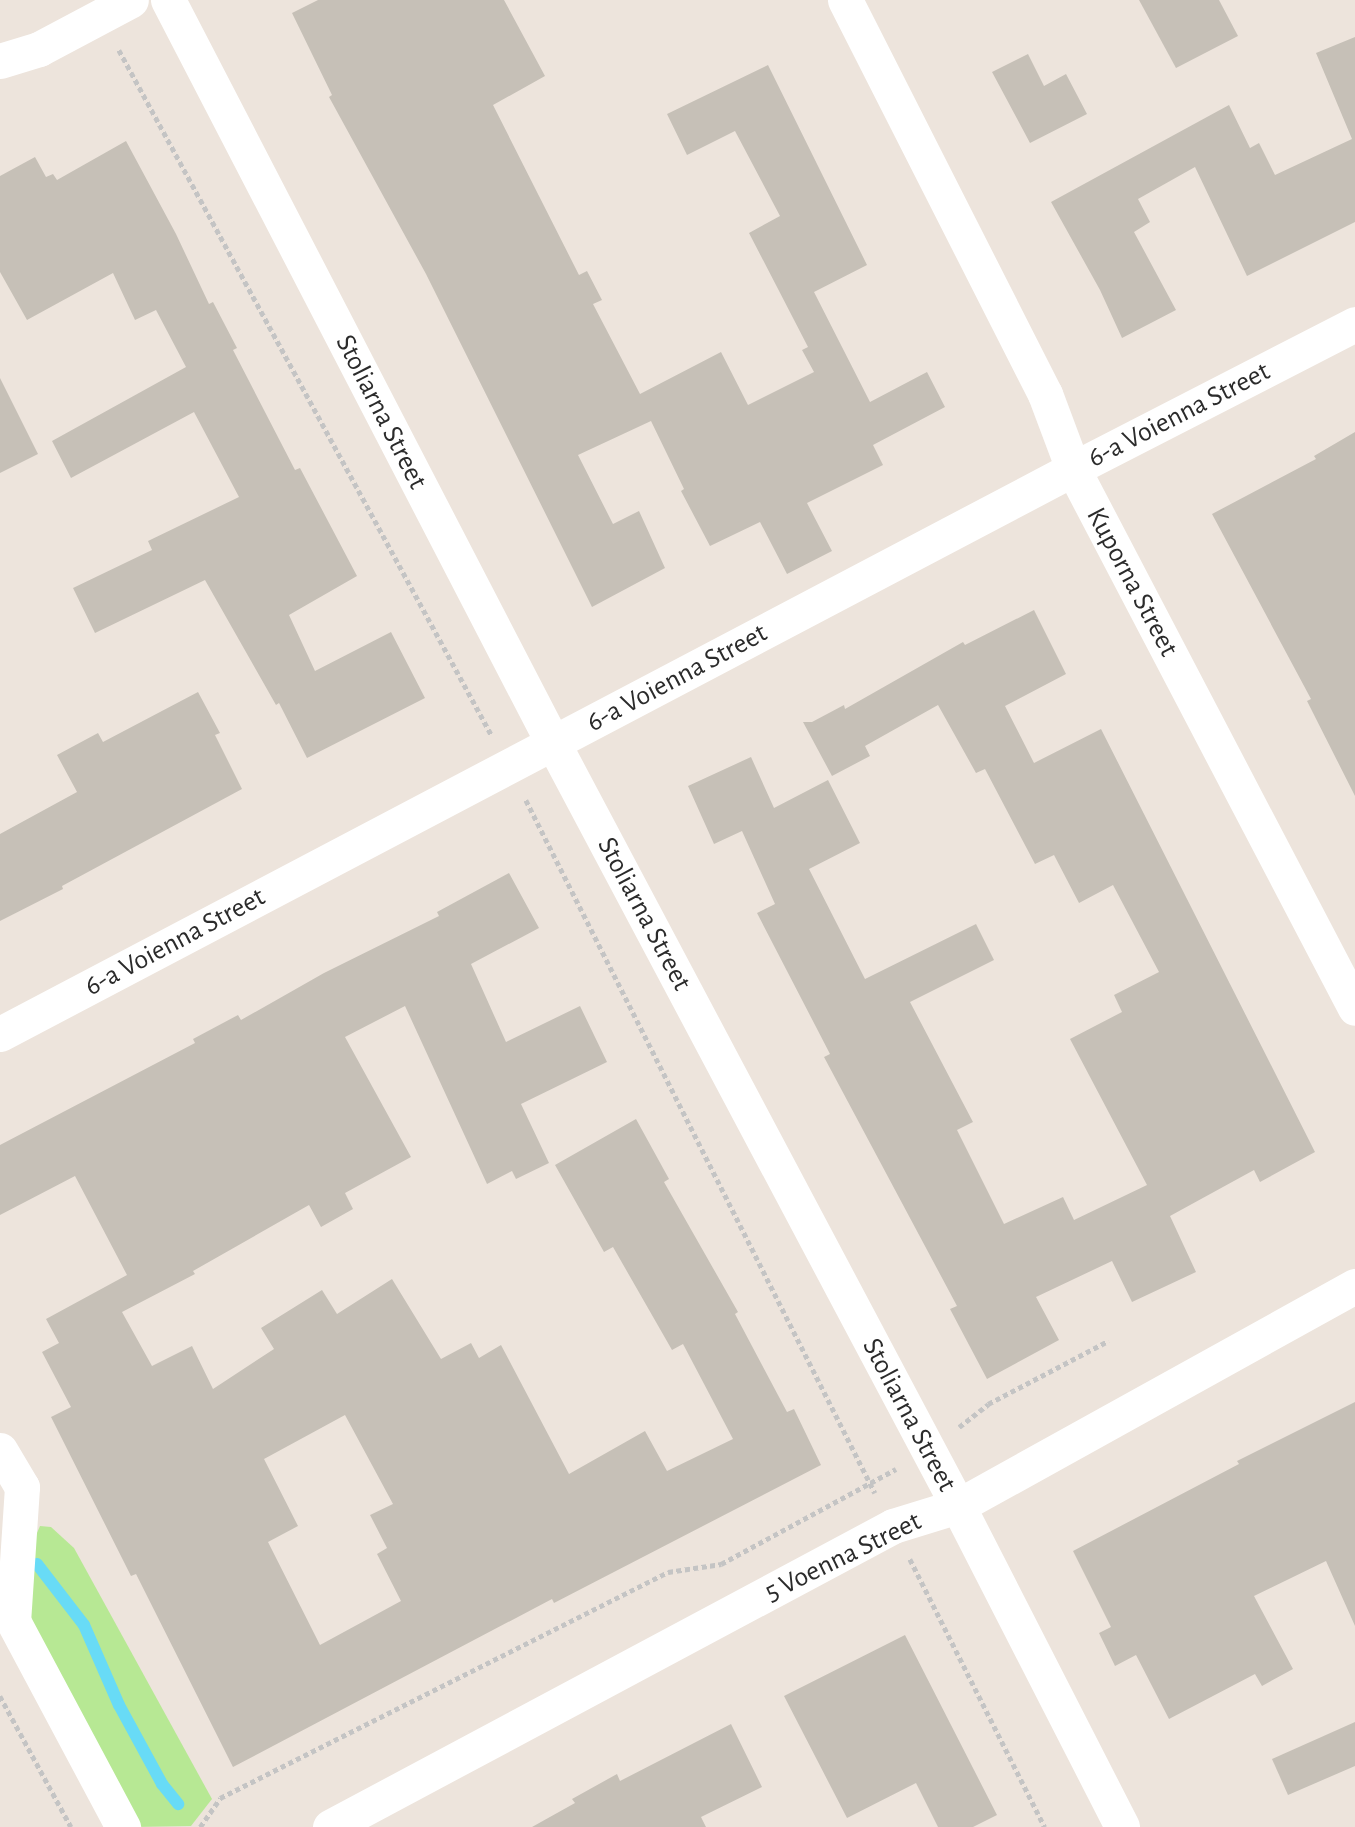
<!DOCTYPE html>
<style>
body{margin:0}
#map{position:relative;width:1355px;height:1827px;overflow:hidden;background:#ede4dc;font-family:"Alegreya Sans",sans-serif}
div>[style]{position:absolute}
.green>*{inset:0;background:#b7e894}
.stream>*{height:12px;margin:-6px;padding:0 6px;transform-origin:6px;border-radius:6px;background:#68dbf6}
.building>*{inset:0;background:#c6c0b7}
.path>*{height:4.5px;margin-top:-2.25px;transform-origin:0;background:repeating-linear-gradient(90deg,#c4c4c4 0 5px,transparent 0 8.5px)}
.street>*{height:35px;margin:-17.5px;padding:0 17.5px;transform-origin:17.5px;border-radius:17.5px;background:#fff}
span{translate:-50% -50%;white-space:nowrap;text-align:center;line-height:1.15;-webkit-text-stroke:5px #fff;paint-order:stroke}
.street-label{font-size:28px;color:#2b2b2b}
</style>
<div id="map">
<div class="green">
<div style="clip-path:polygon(40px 1526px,51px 1527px,74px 1548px,212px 1799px,191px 1826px,132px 1827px,23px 1621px,29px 1551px)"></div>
</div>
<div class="stream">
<div style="left:37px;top:1564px;width:77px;rotate:52.4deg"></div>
<div style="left:84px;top:1625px;width:87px;rotate:66.4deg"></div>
<div style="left:119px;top:1705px;width:90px;rotate:61.4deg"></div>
<div style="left:162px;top:1784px;width:26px;rotate:51deg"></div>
</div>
<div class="building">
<div style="clip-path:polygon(318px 0,504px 0,545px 76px,493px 105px,579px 275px,587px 271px,602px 300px,593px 304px,640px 394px,721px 352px,748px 405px,814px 372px,802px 350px,808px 347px,749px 233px,780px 216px,735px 131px,687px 155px,667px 114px,768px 65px,867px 265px,814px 292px,870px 402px,927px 372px,945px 407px,873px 445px,883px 465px,807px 503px,832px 551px,787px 574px,760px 522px,710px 546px,681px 491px,684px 489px,651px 421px,578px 455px,613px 524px,639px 511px,665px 568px,592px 607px,426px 274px,329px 97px,332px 95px,292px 13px)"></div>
<div style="clip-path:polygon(1139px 0,1219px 0,1238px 36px,1176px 68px)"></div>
<div style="clip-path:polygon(1355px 37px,1355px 222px,1247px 276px,1195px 167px,1138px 199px,1150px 222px,1134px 232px,1176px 310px,1122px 338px,1100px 290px,1051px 202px,1229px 105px,1250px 148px,1259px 143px,1275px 175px,1352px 139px,1316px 53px)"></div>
<div style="clip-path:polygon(1028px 54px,1044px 86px,1066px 74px,1087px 114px,1030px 143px,992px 72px)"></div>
<div style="clip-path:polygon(126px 141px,176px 234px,209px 304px,213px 302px,237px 348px,233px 350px,295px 470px,300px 468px,357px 576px,289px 615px,315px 671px,391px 632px,425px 698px,307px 758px,279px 703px,276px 705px,205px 580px,95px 633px,73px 588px,152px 550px,148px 541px,239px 497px,194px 412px,71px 478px,52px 441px,186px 367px,156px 310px,135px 320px,113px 273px,27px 320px,0 272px,0 176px,35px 157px,46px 177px,53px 174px,57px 180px)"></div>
<div style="clip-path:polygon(0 378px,38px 454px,0 473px)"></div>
<div style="clip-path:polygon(1355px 432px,1355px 796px,1307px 701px,1311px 699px,1212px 514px,1316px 459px,1314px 456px)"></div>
<div style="clip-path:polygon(1034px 610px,1066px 674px,1005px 706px,1034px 763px,1101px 729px,1315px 1152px,1260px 1182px,1254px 1170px,1170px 1216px,1196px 1272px,1132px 1302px,1112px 1261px,1036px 1297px,1059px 1340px,987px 1379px,950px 1309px,957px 1306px,824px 1057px,830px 1054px,757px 913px,775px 904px,742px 831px,714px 844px,688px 786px,751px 757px,774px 808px,828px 780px,860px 843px,809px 869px,865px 979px,976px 924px,994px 960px,910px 1002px,973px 1122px,957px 1130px,1004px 1224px,1063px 1197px,1074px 1220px,1147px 1185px,1070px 1039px,1122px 1012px,1114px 995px,1159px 972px,1113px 885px,1079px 903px,1054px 855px,1035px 864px,985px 769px,976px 773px,938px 705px,865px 746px,870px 756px,832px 776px,803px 722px,812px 722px,844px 705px,845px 709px,963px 642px,965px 645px)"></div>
<div style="clip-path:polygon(198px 692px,220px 733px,215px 735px,242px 789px,62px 886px,63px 889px,0 921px,0 834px,77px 792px,57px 755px,98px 733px,103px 742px)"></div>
<div style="clip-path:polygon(evenodd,509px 873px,539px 928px,471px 964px,506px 1042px,580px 1006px,607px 1062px,521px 1104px,549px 1163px,516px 1179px,512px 1171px,487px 1184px,405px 1006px,345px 1037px,411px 1157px,345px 1193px,353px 1209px,321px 1227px,309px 1205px,193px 1271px,195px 1274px,122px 1312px,152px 1366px,192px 1346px,213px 1389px,274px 1349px,261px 1328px,322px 1290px,337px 1314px,392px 1279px,441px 1359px,471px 1343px,479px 1358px,501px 1345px,569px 1474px,645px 1431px,667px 1471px,733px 1439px,683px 1344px,672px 1350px,613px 1247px,604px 1252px,555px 1165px,636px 1119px,669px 1179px,664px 1182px,738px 1312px,735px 1314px,787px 1412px,794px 1409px,821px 1465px,554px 1603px,552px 1599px,233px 1767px,136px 1574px,131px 1576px,51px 1417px,71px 1407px,42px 1352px,59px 1343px,46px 1319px,127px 1275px,75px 1176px,0 1215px,0 1145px,195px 1043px,193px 1039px,238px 1015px,241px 1020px,324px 973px,439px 916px,437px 912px,509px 873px,345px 1415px,393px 1504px,370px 1515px,387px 1548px,377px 1554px,401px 1601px,320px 1645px,268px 1542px,298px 1526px,264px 1459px,345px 1415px)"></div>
<div style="clip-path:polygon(1355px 1402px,1355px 1626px,1326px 1561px,1254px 1596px,1293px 1669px,1262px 1686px,1255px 1674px,1169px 1719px,1136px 1655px,1115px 1666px,1099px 1633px,1111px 1627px,1073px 1551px,1239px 1464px,1237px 1461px)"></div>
<div style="clip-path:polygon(905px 1635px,997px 1815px,973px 1827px,938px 1827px,916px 1783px,847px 1818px,784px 1696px)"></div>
<div style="clip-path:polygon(1355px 1722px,1355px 1766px,1288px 1795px,1272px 1759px)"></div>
<div style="clip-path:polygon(731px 1724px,762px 1787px,701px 1817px,706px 1827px,532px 1827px,575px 1803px,572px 1799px,617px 1774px,620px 1781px)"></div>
</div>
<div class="path">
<div style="left:119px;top:50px;width:779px;rotate:61.46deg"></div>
<div style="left:526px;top:800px;width:776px;rotate:63.27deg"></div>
<div style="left:959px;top:1427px;width:37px;rotate:-38deg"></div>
<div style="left:988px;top:1404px;width:136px;rotate:-27.7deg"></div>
<div style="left:910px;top:1559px;width:300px;rotate:63.3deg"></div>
<div style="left:0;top:1696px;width:149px;rotate:61.5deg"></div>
<div style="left:200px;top:1827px;width:35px;rotate:-55deg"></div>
<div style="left:220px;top:1798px;width:502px;rotate:-26.77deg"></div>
<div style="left:668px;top:1572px;width:54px;rotate:-8.6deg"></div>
<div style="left:721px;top:1564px;width:199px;rotate:-28.5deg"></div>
</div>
<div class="street">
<div style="left:168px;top:0;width:837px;rotate:62.61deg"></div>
<div style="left:553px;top:743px;width:864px;rotate:62.04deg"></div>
<div style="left:958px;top:1506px;width:360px;rotate:62.9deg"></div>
<div style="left:845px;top:0;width:442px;rotate:63.1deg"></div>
<div style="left:1045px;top:394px;width:80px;rotate:69.5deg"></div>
<div style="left:1073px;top:469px;width:608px;rotate:62.38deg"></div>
<div style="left:0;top:61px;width:41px;rotate:-17.1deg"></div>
<div style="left:39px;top:49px;width:104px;rotate:-28deg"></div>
<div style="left:0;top:1034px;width:1213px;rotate:-27.77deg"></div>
<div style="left:1073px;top:469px;width:317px;rotate:-27.2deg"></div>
<div style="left:0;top:1450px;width:43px;rotate:59.3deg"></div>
<div style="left:22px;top:1487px;width:134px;rotate:93.8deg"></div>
<div style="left:13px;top:1621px;width:234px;rotate:61.9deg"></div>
<div style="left:330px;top:1827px;width:638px;rotate:-28.13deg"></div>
<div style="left:893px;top:1526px;width:68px;rotate:-17.1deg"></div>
<div style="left:958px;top:1506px;width:454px;rotate:-29deg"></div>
</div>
<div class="street-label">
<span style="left:381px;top:412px;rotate:63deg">Stoliarna Street</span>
<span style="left:1179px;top:415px;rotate:-27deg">6-a Voienna Street</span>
<span style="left:1132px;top:582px;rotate:62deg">Kuporna Street</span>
<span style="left:677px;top:678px;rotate:-28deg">6-a Voienna Street</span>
<span style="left:644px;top:914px;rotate:62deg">Stoliarna Street</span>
<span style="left:175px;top:942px;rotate:-28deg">6-a Voienna Street</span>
<span style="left:909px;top:1415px;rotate:62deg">Stoliarna Street</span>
<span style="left:843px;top:1557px;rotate:-26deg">5 Voenna Street</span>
</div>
</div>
